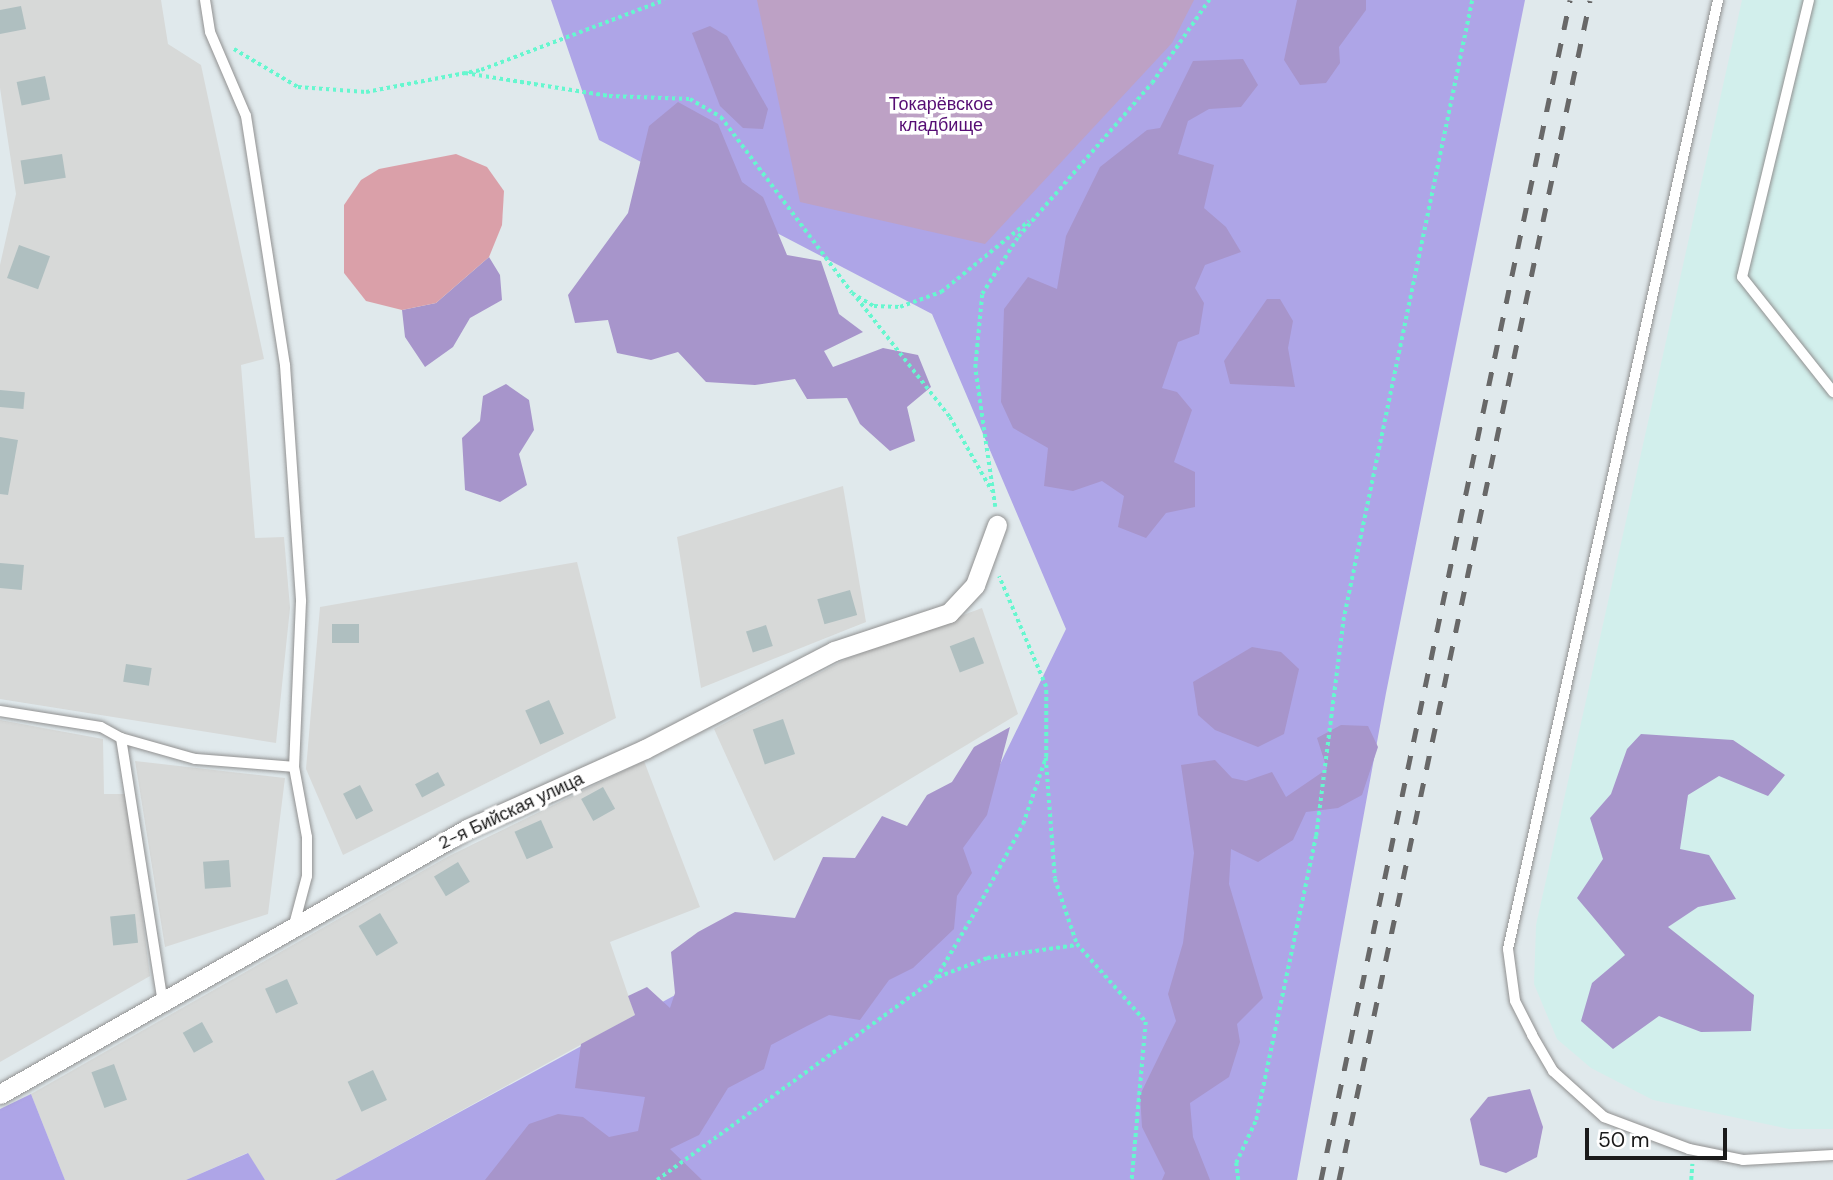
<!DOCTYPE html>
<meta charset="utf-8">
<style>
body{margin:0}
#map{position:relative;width:1833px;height:1180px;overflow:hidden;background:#e0e9ec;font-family:"DM Sans",sans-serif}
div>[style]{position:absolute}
.residential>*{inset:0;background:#d7d9d8}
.military>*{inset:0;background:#d2efec}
.grass>*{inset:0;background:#aea5e7}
.forest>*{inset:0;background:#a795cb}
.cemetery>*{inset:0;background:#bda1c5}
.water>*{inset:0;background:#daa0a9}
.building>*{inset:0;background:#afbfc0;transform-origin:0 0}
.path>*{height:3.5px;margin-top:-1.75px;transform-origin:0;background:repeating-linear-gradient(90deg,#66f7cf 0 3.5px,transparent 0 7px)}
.roads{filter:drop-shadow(0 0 2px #919191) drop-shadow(0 0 2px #919191)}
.service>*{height:10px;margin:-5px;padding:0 5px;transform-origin:5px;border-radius:5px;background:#fff}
.minor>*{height:19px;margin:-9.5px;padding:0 9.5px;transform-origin:9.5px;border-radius:9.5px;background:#fff}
.rail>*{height:5px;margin-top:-2.5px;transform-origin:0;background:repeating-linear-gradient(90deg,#686868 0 14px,transparent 0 28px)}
span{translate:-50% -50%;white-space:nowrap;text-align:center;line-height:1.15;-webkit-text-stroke:7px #fff;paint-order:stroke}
.park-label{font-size:18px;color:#560d74}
.street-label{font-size:18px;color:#1a1a1a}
.scale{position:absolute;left:1585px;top:1128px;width:142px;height:32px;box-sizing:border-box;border:4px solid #1a1a1a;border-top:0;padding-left:9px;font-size:21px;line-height:24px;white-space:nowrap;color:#1a1a1a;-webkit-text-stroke:5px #fff;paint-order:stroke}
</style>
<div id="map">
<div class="residential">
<div style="clip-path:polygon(0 0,161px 0,168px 44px,201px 65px,264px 359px,241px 365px,255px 538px,284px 537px,290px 608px,276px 743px,0 699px,0 265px,16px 194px,0 88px)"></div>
<div style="clip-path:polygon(843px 486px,866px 622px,701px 688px,677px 537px)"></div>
<div style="clip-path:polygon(577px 562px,616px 718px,343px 855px,306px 769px,320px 607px)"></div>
<div style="clip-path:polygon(982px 608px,1018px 714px,774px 861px,714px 729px,846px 659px)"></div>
<div style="clip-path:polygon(0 720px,103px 739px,104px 794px,127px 794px,150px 976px,0 1062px)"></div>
<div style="clip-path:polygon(135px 761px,285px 778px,268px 914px,165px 947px)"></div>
<div style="clip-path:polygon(644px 761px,700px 907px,610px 942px,635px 1015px,335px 1180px,265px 1180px,247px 1153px,186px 1180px,65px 1180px,31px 1094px,449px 856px)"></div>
</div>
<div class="military">
<div style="clip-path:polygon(1742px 0,1833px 0,1833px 1129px,1789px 1129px,1653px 1100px,1591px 1068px,1557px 1039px,1534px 984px,1536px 925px)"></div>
</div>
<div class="grass">
<div style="clip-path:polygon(551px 0,1525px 0,1386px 693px,1297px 1180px,335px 1180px,964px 838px,1066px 629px,932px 314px,599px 140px)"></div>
<div style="clip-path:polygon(31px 1094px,65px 1180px,0 1180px,0 1109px)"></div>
<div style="clip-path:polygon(248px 1153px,265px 1180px,186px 1180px)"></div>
</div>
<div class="forest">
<div style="clip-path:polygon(1297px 0,1366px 0,1366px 10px,1339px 47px,1340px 63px,1326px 83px,1300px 85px,1284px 60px)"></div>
<div style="clip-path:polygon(710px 26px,727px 36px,768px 109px,763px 129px,743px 128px,720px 106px,692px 33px)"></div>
<div style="clip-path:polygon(1243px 59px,1258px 85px,1241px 107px,1209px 109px,1188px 121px,1178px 154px,1214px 165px,1204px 208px,1226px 227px,1241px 252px,1205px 265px,1195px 288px,1204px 303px,1199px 334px,1178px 342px,1162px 388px,1177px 392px,1192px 410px,1174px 462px,1195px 472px,1195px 507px,1166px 513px,1146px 538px,1118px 527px,1124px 496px,1102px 481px,1073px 491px,1044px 486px,1048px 448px,1013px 428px,1001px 402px,1004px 309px,1028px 277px,1057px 289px,1066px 236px,1100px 167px,1147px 130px,1160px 128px,1193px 61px)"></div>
<div style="clip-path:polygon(678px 102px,718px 124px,742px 182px,763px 197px,787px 255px,821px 261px,839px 314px,863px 332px,824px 351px,833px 367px,883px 348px,918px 355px,931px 387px,907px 407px,915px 441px,890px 451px,860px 424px,847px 398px,807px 399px,795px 379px,755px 385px,706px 382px,678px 352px,651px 360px,617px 353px,608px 320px,575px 323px,568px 295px,628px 213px,649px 126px)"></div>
<div style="clip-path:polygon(489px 257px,500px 275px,502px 300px,470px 318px,453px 347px,425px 367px,405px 337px,402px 310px,436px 303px)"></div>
<div style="clip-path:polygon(1267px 299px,1280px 299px,1293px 321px,1288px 348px,1295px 387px,1230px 384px,1224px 361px)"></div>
<div style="clip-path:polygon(506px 384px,529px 400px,534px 430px,519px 454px,527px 485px,500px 502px,465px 490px,462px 438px,480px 421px,483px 396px)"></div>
<div style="clip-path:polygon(1252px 647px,1281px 652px,1299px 669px,1284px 734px,1258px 747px,1215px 730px,1198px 715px,1193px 682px)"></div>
<div style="clip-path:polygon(1341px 725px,1368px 726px,1378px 747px,1362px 795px,1338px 808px,1306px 812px,1293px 840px,1258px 862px,1231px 849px,1229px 884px,1263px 998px,1237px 1024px,1240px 1042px,1229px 1077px,1190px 1103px,1193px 1137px,1210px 1180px,1162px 1180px,1165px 1173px,1142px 1127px,1140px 1095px,1176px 1021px,1168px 994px,1183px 943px,1194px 853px,1181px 765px,1215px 760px,1232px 778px,1246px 781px,1272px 772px,1286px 797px,1327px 769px,1317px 738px)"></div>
<div style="clip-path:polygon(1010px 727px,987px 815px,963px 848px,972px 873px,957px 896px,954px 929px,913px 968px,889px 980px,860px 1020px,829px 1015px,807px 1026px,771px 1045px,764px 1069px,728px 1088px,699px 1135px,670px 1149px,702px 1180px,485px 1180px,529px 1124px,558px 1114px,583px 1117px,609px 1137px,638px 1131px,645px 1097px,575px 1088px,581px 1044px,635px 1015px,628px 996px,647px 987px,670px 1008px,675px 993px,671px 952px,698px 932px,735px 912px,795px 918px,823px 857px,855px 858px,882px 816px,907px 826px,927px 795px,952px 782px,974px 747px)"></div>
<div style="clip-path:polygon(1641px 734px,1733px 740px,1785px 775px,1768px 796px,1719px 776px,1688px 795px,1680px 849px,1709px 855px,1736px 899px,1698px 907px,1668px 927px,1754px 995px,1751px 1031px,1701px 1032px,1659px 1016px,1613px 1049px,1581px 1021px,1592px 983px,1625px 955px,1577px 898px,1603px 859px,1590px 818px,1611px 794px,1627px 749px)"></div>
<div style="clip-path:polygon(1530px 1089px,1543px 1127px,1537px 1157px,1506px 1173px,1480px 1165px,1470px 1119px,1488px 1097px)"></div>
</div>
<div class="cemetery">
<div style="clip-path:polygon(757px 0,1194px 0,1172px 43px,985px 244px,800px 202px)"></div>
</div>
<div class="water">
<div style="clip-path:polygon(456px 154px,487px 167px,504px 191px,502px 225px,489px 257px,436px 303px,402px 310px,366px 301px,344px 273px,344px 205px,361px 180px,379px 169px)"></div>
</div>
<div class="building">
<div style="clip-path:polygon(21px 6px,26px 29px,0 34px,0 10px)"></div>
<div style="left:45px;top:76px;width:24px;height:29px;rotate:78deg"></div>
<div style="left:62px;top:154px;width:24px;height:42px;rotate:81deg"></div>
<div style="left:19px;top:245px;width:33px;height:35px;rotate:20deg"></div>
<div style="left:0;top:390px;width:25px;height:17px;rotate:5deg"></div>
<div style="clip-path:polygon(0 437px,18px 440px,8px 495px,0 494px)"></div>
<div style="left:0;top:563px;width:24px;height:25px;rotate:5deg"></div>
<div style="left:850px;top:590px;width:26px;height:34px;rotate:74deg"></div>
<div style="left:332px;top:624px;width:27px;height:19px"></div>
<div style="left:766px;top:625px;width:22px;height:21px;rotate:72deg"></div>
<div style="left:974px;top:637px;width:28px;height:26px;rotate:69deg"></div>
<div style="left:126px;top:664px;width:26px;height:18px;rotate:9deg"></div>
<div style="left:549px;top:700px;width:37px;height:26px;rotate:66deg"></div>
<div style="left:783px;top:719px;width:37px;height:32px;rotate:71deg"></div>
<div style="left:438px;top:772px;width:15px;height:26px;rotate:62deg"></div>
<div style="left:360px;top:785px;width:29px;height:19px;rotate:63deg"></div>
<div style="left:603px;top:787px;width:25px;height:25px;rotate:61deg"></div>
<div style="left:541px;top:820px;width:30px;height:29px;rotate:66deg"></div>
<div style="left:229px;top:860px;width:27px;height:26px;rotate:86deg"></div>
<div style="left:458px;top:862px;width:23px;height:28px;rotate:59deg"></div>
<div style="left:380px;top:913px;width:35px;height:25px;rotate:59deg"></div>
<div style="left:135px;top:914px;width:29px;height:25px;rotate:84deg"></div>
<div style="left:287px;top:979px;width:27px;height:24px;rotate:66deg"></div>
<div style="left:202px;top:1022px;width:23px;height:22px;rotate:61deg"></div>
<div style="left:114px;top:1064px;width:38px;height:24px;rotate:70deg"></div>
<div style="left:373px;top:1070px;width:33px;height:28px;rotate:65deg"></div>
</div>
<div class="path">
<div style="left:234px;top:49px;width:74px;rotate:30.7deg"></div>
<div style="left:298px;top:87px;width:68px;rotate:4.2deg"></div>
<div style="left:366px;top:92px;width:117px;rotate:-10.8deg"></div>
<div style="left:481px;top:70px;width:196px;rotate:-20.9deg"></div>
<div style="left:465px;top:73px;width:146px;rotate:9.1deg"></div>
<div style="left:609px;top:96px;width:81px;rotate:2.1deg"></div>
<div style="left:690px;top:99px;width:36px;rotate:30deg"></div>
<div style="left:721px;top:117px;width:219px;rotate:53.3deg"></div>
<div style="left:852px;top:293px;width:26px;rotate:31deg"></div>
<div style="left:874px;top:306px;width:26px;rotate:2deg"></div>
<div style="left:900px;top:307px;width:44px;rotate:-20.1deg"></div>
<div style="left:941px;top:292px;width:113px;rotate:-38.9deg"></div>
<div style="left:857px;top:298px;width:151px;rotate:52deg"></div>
<div style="left:950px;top:417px;width:85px;rotate:60.4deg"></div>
<div style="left:995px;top:507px;width:140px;rotate:-98.2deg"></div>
<div style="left:975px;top:368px;width:74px;rotate:-84.6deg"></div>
<div style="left:982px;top:294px;width:67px;rotate:-57.7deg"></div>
<div style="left:1018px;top:237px;width:204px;rotate:-49deg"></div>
<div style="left:1152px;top:83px;width:101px;rotate:-55.5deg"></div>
<div style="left:1046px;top:758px;width:121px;rotate:85.7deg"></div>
<div style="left:1055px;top:879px;width:69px;rotate:71.3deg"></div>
<div style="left:1077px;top:944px;width:104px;rotate:48.5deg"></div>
<div style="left:1146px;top:1022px;width:159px;rotate:95.1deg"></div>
<div style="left:938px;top:977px;width:53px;rotate:-21.2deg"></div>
<div style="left:987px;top:958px;width:90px;rotate:-8.3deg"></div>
<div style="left:657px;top:1180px;width:344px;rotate:-35.9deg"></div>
<div style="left:936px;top:978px;width:85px;rotate:-59.5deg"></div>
<div style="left:979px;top:905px;width:92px;rotate:-61.5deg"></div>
<div style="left:1023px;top:824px;width:71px;rotate:-71.1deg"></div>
<div style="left:1046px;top:757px;width:70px;rotate:-90deg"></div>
<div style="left:1046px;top:687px;width:120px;rotate:-113.1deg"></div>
<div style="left:1238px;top:1180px;width:17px;rotate:-97deg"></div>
<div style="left:1236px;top:1163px;width:47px;rotate:-65.1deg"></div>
<div style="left:1256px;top:1120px;width:290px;rotate:-78.1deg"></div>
<div style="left:1316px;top:836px;width:217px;rotate:-82.8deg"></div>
<div style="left:1343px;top:621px;width:634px;rotate:-78.26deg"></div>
<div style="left:1691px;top:1180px;width:16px;rotate:-86deg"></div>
</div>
<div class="roads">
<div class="service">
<div style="left:205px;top:0;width:32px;rotate:81deg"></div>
<div style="left:210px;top:32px;width:91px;rotate:66.8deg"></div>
<div style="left:246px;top:116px;width:252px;rotate:81.1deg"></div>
<div style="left:285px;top:365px;width:237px;rotate:86.1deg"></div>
<div style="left:301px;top:601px;width:166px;rotate:92.4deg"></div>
<div style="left:294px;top:767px;width:71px;rotate:79.5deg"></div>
<div style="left:307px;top:837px;width:39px;rotate:90deg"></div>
<div style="left:307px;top:876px;width:51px;rotate:104.9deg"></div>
<div style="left:1718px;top:0;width:972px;rotate:102.48deg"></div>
<div style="left:1508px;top:949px;width:52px;rotate:82.3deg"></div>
<div style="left:1515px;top:1001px;width:38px;rotate:63deg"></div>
<div style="left:1532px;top:1035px;width:42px;rotate:59.7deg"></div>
<div style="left:1553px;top:1071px;width:69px;rotate:42deg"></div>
<div style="left:1604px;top:1117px;width:91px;rotate:20.6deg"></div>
<div style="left:1689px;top:1149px;width:55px;rotate:11.5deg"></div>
<div style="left:1743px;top:1160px;width:90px;rotate:-3.2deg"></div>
<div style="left:1809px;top:0;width:285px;rotate:103.6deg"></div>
<div style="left:1742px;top:277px;width:147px;rotate:51.6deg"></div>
<div style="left:0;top:711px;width:102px;rotate:9deg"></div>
<div style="left:101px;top:727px;width:23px;rotate:29deg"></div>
<div style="left:121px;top:738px;width:267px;rotate:81deg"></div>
<div style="left:121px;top:738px;width:77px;rotate:15.8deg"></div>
<div style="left:195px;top:759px;width:99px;rotate:4.6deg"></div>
</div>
<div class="minor">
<div style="left:0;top:1094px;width:537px;rotate:-29.57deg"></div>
<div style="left:467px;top:829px;width:195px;rotate:-24.2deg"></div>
<div style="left:645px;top:749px;width:213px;rotate:-27.4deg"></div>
<div style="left:834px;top:651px;width:121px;rotate:-18.3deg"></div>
<div style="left:949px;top:613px;width:38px;rotate:-47deg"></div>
<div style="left:975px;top:585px;width:64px;rotate:-69.9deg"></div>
</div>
</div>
<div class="rail">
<div style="left:1321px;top:1180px;width:1206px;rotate:-78.08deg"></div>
<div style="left:1339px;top:1180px;width:1206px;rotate:-77.99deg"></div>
</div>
<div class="park-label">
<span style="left:941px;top:115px">Токарёвское<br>кладбище</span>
</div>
<div class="street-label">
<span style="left:511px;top:811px;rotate:-25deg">2-я Бийская улица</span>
</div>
<div class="scale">50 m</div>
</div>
